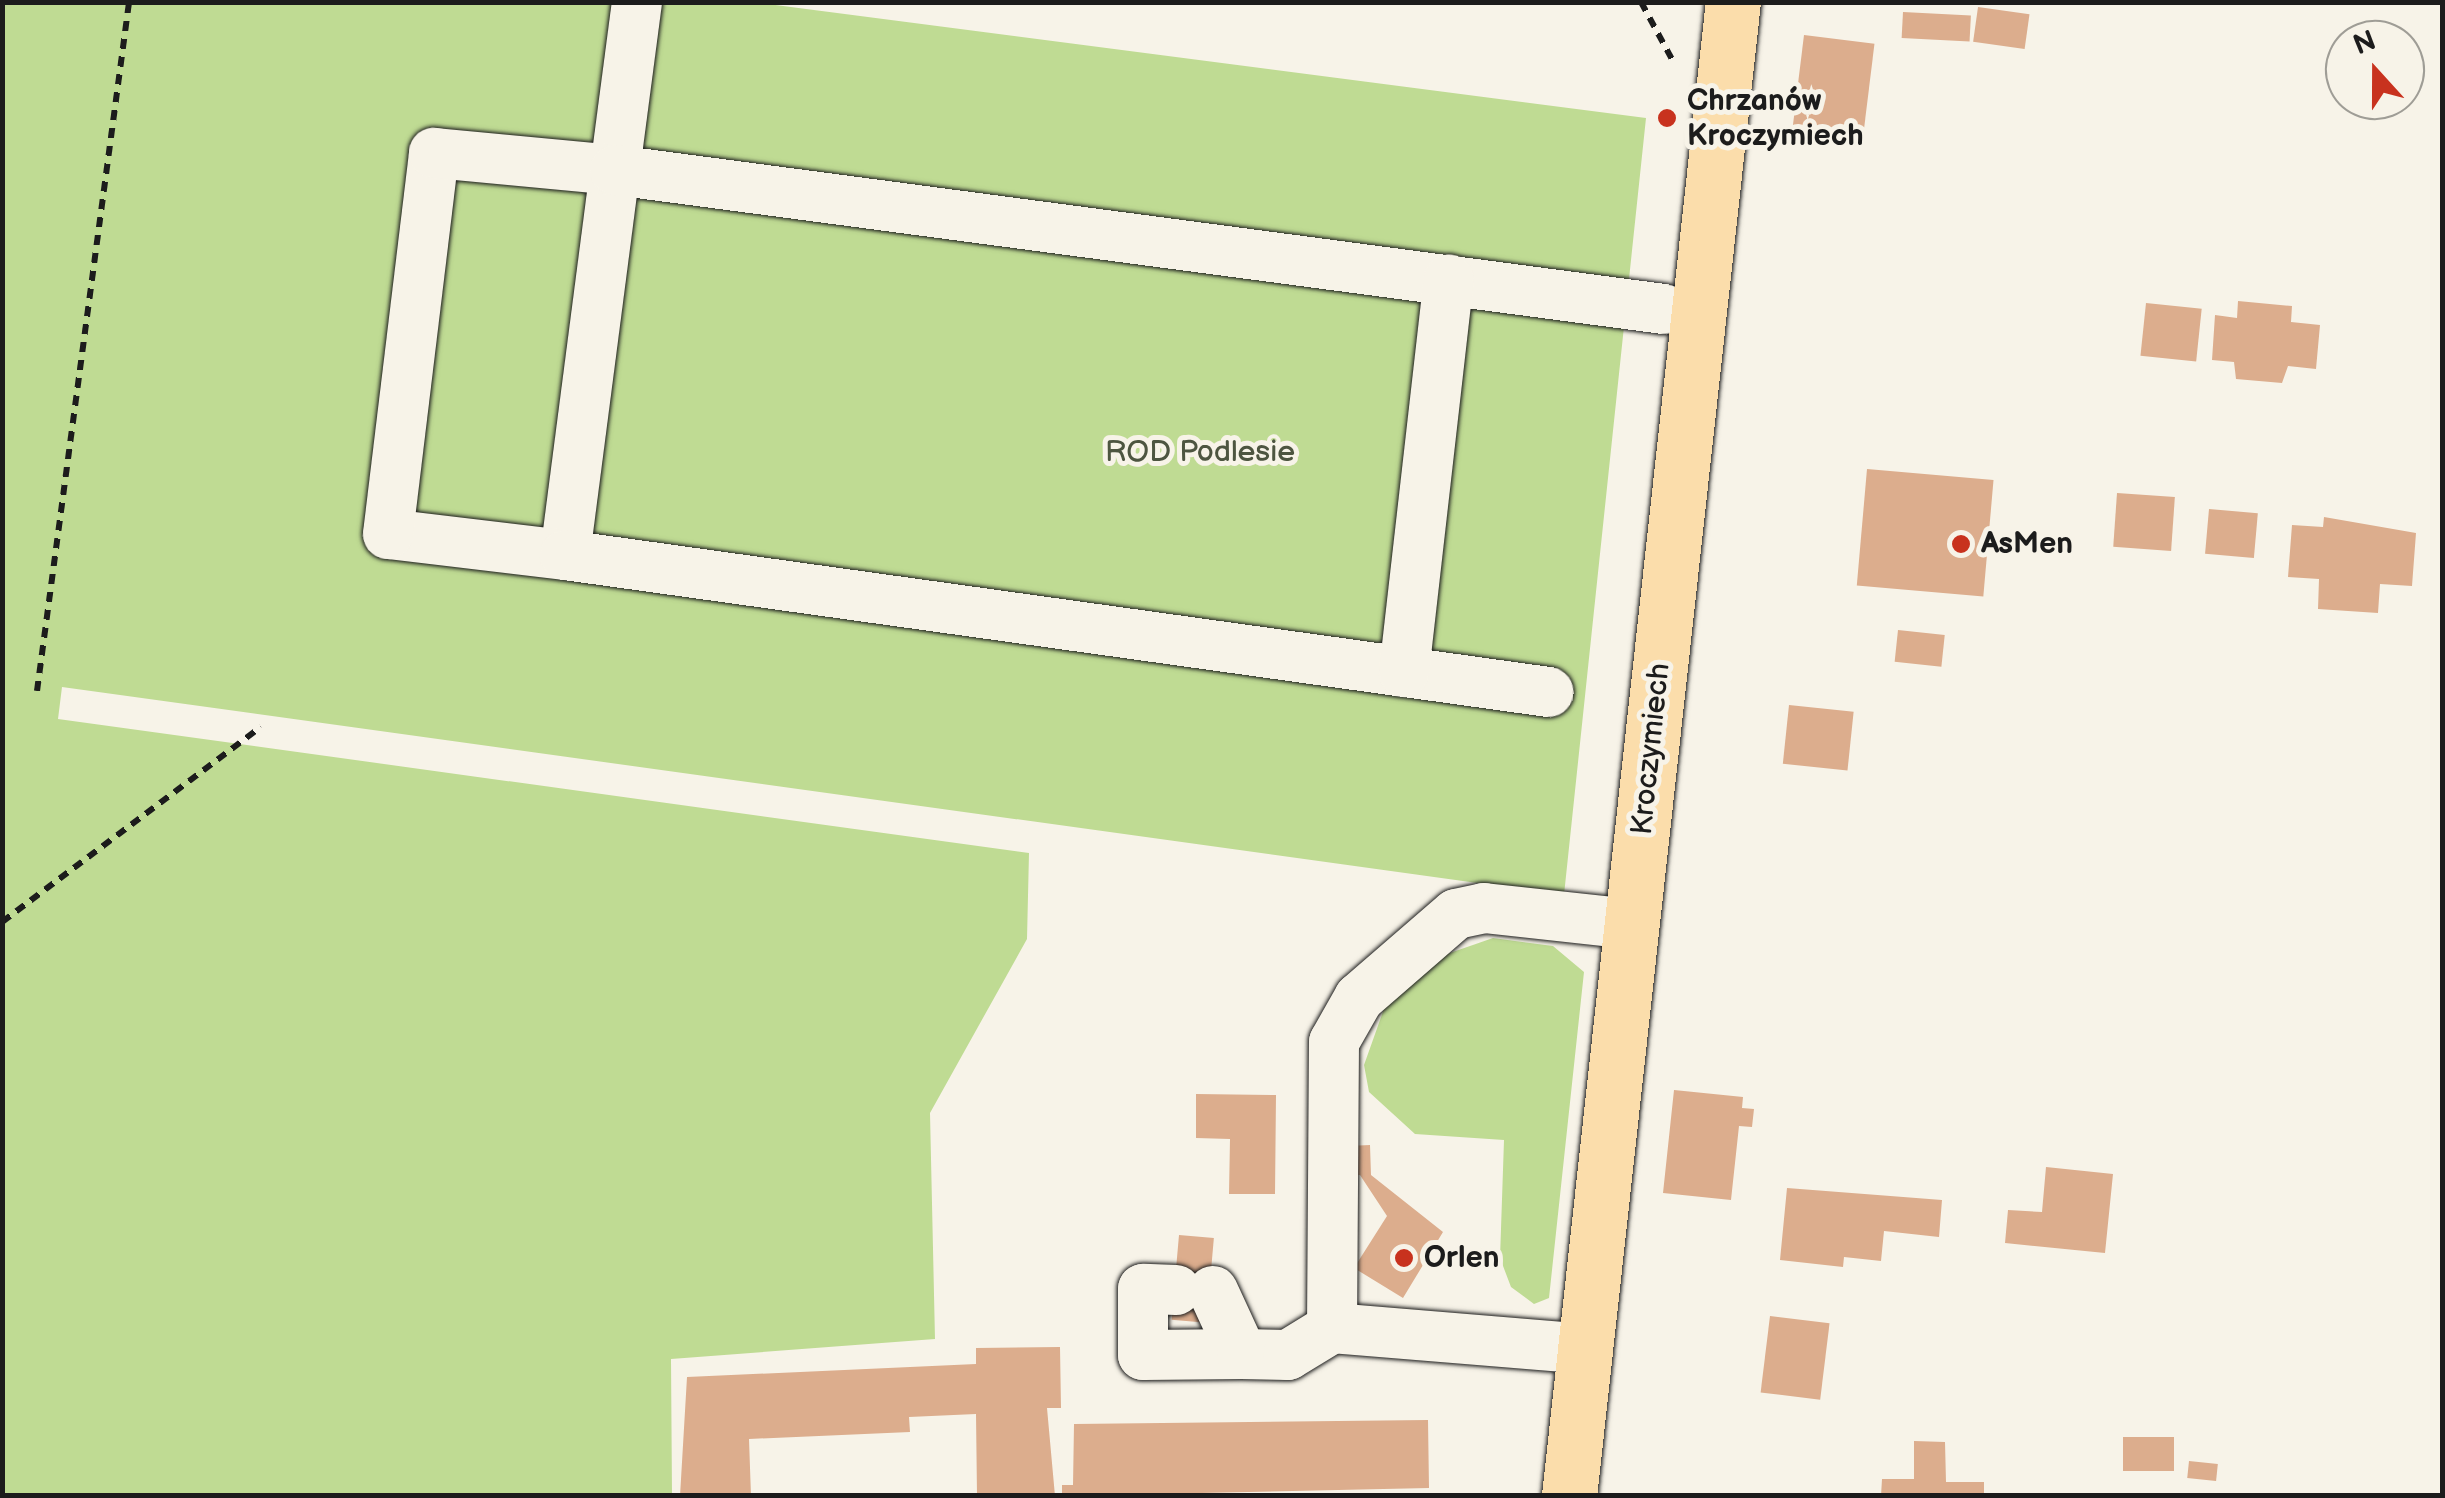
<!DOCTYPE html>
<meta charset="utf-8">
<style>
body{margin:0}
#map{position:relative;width:2445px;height:1498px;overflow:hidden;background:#f7f3e8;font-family:"Balsamiq Sans",sans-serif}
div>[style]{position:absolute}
.green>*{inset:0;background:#bfdb93}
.building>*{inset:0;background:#dcad8d;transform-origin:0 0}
.path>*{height:6px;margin-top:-3px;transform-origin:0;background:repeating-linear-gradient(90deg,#1c1c1c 0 10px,transparent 0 18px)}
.roads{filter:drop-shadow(0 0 2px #1c1c1c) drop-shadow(0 0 2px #1c1c1c)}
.minor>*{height:50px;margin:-25px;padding:0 25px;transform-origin:25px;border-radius:25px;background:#f7f3e8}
.major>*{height:55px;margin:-27.5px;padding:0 27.5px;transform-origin:27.5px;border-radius:27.5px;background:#fbddab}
.dots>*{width:28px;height:28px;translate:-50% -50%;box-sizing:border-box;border:5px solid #f7f3e8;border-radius:50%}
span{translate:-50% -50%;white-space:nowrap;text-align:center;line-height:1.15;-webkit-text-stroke:10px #f7f3e8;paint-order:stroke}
.poi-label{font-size:30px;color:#1c1c1c;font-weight:700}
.left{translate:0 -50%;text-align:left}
.park-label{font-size:30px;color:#4d5540}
.street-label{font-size:30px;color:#1c1c1c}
.frame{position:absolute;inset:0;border:5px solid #1c1c1c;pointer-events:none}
.north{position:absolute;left:2325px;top:20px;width:100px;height:100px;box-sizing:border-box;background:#f7f3e8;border:2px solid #9f9d96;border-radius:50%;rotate:339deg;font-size:28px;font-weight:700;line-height:40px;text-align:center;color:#1c1c1c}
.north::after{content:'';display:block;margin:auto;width:35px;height:45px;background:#c8321e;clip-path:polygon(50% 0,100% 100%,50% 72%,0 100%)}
</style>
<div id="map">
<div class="green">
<div style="clip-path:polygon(3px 3px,760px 3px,1646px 118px,1564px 895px,62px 687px,58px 719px,1029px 853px,1027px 939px,930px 1113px,935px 1339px,671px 1359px,672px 1495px,3px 1496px)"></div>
<div style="clip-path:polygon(1493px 938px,1553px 946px,1584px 972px,1549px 1298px,1534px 1304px,1511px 1287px,1500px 1258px,1504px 1140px,1415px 1134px,1369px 1092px,1364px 1065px,1385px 1006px,1424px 962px)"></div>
</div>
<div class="building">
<div style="left:1978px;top:7px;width:52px;height:35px;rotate:8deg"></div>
<div style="left:1903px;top:12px;width:68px;height:26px;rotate:3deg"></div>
<div style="left:1804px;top:35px;width:71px;height:98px;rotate:7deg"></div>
<div style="clip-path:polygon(2238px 301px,2292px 306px,2291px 322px,2320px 325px,2316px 369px,2288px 366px,2282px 383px,2236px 379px,2234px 362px,2212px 360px,2215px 315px,2237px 318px)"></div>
<div style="left:2146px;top:303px;width:56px;height:53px;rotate:6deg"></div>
<div style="left:1867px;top:469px;width:127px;height:117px;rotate:5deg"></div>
<div style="left:2117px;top:493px;width:58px;height:54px;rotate:4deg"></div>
<div style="left:2209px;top:509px;width:49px;height:45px;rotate:5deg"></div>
<div style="clip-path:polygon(2324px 517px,2416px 533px,2412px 586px,2380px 584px,2378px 613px,2318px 609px,2319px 579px,2288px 577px,2292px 525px,2323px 527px)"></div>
<div style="left:1898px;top:630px;width:47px;height:32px;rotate:6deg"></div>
<div style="left:1789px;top:705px;width:65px;height:59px;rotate:6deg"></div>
<div style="clip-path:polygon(1674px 1090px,1743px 1097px,1742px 1108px,1754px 1109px,1752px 1127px,1739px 1126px,1731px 1200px,1663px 1193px)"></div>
<div style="clip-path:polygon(1196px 1094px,1276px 1095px,1275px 1194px,1229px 1194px,1230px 1139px,1196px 1138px)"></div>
<div style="clip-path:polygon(1370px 1145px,1371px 1175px,1443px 1232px,1403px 1298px,1354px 1268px,1387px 1216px,1360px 1175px,1349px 1176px,1348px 1146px)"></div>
<div style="clip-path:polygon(2046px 1167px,2113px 1174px,2105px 1253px,2005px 1243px,2008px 1210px,2042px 1212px)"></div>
<div style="clip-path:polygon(1787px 1188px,1942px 1200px,1939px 1237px,1884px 1231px,1881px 1261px,1844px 1257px,1843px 1267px,1780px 1260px)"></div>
<div style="left:1179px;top:1235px;width:35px;height:85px;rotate:5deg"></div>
<div style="left:1770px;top:1316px;width:60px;height:77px;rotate:7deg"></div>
<div style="clip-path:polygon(1060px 1347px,1061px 1408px,1047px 1408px,1055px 1496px,977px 1496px,976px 1414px,909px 1417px,910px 1432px,749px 1439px,751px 1496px,680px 1496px,687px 1377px,976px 1364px,976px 1348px)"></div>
<div style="clip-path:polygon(1428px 1420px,1429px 1488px,1062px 1496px,1062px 1485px,1073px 1485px,1074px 1424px)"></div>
<div style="left:2123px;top:1437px;width:51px;height:34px"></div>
<div style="clip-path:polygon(1914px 1441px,1945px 1442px,1946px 1482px,1984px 1482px,1984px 1496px,1881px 1496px,1882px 1479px,1914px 1479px)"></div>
<div style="left:2189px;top:1461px;width:29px;height:17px;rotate:6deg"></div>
</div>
<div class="path">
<div style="left:1641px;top:2px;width:69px;rotate:61.6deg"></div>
<div style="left:37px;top:691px;width:695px;rotate:-82.39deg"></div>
<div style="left:2px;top:922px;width:324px;rotate:-37deg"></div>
</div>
<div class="roads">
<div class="minor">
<div style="left:637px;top:2px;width:169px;rotate:97.5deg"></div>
<div style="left:615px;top:170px;width:388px;rotate:97.4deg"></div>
<div style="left:565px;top:555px;width:178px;rotate:-173.2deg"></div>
<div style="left:388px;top:534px;width:384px;rotate:-83.1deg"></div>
<div style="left:434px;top:153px;width:182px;rotate:5.4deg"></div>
<div style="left:615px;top:170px;width:1058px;rotate:7.55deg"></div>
<div style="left:565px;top:555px;width:993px;rotate:7.93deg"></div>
<div style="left:1404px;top:672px;width:395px;rotate:-83.5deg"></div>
<div style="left:1176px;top:1290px;width:33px;rotate:-178deg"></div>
<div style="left:1143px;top:1289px;width:66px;rotate:90deg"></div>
<div style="left:1143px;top:1355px;width:99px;rotate:-0.6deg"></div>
<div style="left:1213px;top:1291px;width:69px;rotate:65.3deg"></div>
<div style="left:1242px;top:1354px;width:46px;rotate:1.2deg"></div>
<div style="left:1288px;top:1355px;width:52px;rotate:-31.5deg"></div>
<div style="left:1332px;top:1328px;width:255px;rotate:4.7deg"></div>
<div style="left:1332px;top:1328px;width:286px;rotate:-89.6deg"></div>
<div style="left:1334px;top:1042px;width:51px;rotate:-60.4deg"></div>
<div style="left:1359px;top:998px;width:128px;rotate:-40.9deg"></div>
<div style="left:1456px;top:914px;width:29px;rotate:-12deg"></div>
<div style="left:1484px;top:908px;width:149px;rotate:6.2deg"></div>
</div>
<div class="major">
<div style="left:1569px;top:1496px;width:1503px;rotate:-83.74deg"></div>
</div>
</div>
<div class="dots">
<div style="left:1667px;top:118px;background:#c8321e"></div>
<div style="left:1961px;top:544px;background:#c8321e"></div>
<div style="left:1404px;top:1258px;background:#c8321e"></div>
</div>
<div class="poi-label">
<span class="left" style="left:1687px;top:118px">Chrzanów<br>Kroczymiech</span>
<span class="left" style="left:1981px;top:544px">AsMen</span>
<span class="left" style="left:1424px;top:1258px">Orlen</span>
</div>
<div class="park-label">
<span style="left:1200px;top:452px">ROD Podlesie</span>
</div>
<div class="street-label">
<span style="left:1651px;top:749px;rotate:-84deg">Kroczymiech</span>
</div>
<div class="frame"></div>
<div class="north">N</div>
</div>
